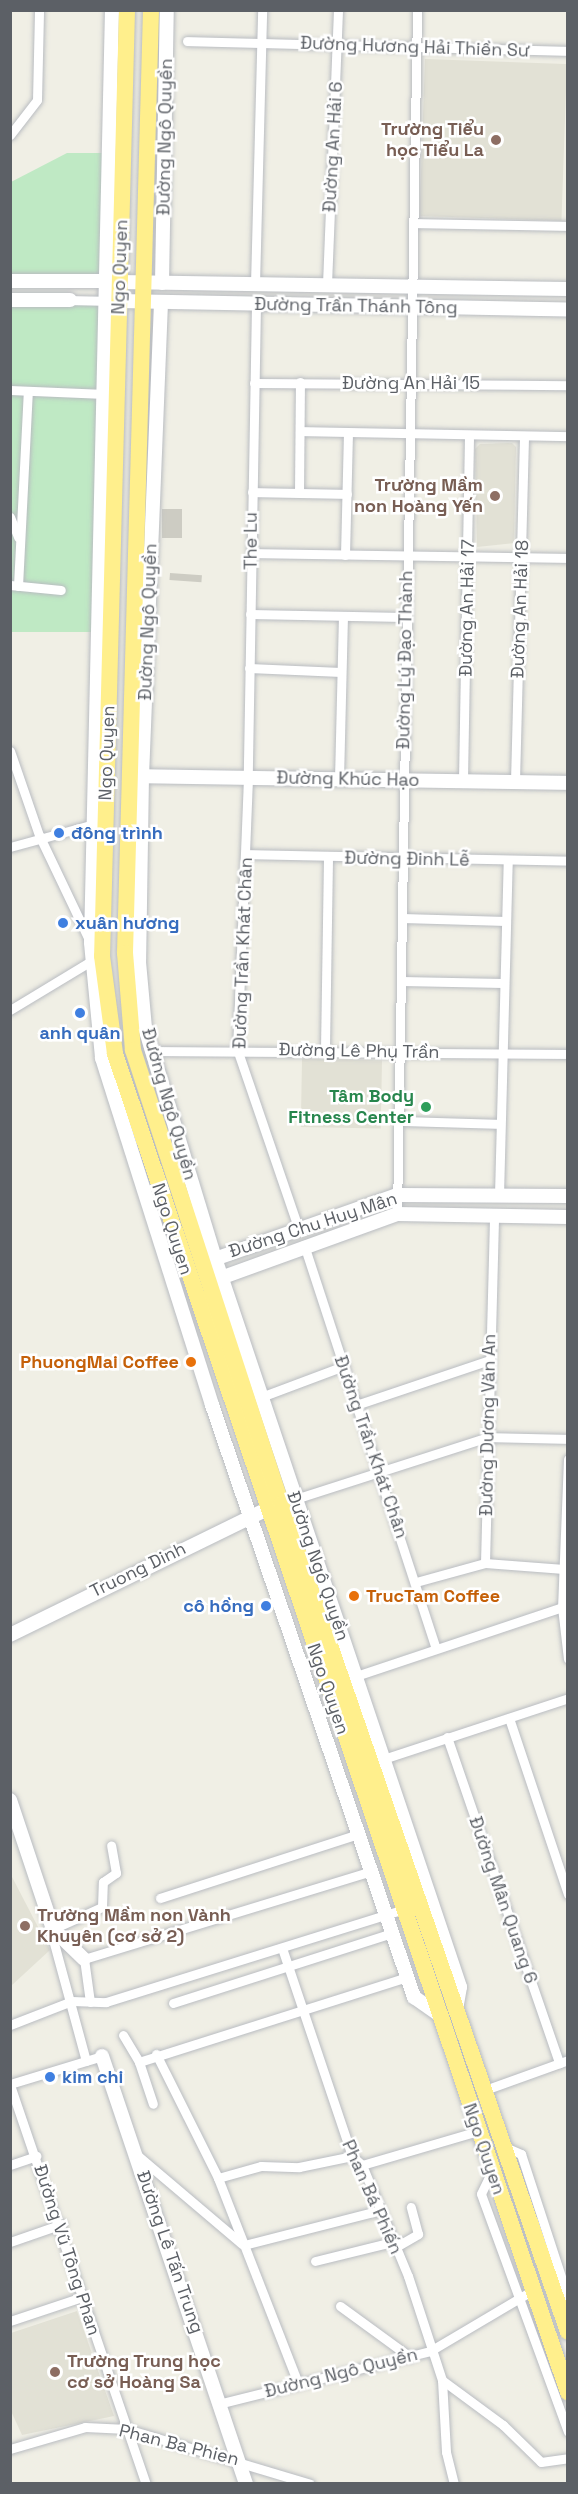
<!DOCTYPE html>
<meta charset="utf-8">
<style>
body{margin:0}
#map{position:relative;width:578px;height:2494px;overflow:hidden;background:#f0efe5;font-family:"Space Grotesk",sans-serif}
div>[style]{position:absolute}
.education>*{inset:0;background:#e2e1d5;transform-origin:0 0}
.green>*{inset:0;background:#bfe9c4;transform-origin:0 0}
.building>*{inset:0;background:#cdccc3;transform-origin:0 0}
.roads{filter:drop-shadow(0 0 2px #b9bcc1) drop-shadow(0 0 2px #b9bcc1)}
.street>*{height:9px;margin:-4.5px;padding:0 4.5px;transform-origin:4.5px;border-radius:4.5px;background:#fff}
.secondary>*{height:14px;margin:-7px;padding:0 7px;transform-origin:7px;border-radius:7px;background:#fff}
.highway>*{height:16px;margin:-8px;padding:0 8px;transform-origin:8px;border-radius:8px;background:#ffef8c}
.dots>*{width:16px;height:16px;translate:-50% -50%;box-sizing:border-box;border:3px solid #fff;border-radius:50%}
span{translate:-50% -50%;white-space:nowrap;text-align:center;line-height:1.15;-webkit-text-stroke:5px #fff;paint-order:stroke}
.street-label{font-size:18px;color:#5c6066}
.education-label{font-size:18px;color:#785e54;font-weight:700}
.right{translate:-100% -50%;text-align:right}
.left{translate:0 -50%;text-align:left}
.shop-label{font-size:18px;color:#366cbe;font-weight:700}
.leisure-label{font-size:18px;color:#27864d;font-weight:700}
.food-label{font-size:18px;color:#c56008;font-weight:700}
.frame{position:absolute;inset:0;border:12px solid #5c6066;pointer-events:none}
</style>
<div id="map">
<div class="education">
<div style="left:425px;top:59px;width:142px;height:157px;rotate:2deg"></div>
<div style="clip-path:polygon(512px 443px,516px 447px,514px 543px,477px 547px,475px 449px,480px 444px)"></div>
<div style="left:302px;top:1059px;width:80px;height:68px;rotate:1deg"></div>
<div style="clip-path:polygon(11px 1875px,50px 1950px,11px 1986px,10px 1986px)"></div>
<div style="clip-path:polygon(77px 2311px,114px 2416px,22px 2435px,11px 2411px,11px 2333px)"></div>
</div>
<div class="green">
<div style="clip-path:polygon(67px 153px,108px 153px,106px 281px,11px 281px,11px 182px)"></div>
<div style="left:10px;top:300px;width:96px;height:332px"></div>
</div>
<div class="building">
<div style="left:162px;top:509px;width:20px;height:29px"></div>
<div style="left:170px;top:573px;width:32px;height:7px;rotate:4deg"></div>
</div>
<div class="roads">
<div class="street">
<div style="left:187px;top:41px;width:381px;rotate:1.5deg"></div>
<div style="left:10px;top:135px;width:44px;rotate:-52.4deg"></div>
<div style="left:37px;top:100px;width:90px;rotate:-88.7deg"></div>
<div style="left:414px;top:223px;width:154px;rotate:1.1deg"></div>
<div style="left:255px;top:284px;width:274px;rotate:-88.5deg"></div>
<div style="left:327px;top:284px;width:274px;rotate:-87.7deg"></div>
<div style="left:70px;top:300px;width:40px;rotate:1.4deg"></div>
<div style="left:256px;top:304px;width:474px;rotate:91deg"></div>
<div style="left:248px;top:778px;width:271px;rotate:92.3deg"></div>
<div style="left:237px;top:1049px;width:188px;rotate:71.1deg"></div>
<div style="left:254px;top:383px;width:314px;rotate:0.4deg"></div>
<div style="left:10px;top:390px;width:95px;rotate:2.4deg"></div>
<div style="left:300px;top:431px;width:268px;rotate:1.1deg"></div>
<div style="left:252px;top:492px;width:95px;rotate:1.2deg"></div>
<div style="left:299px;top:493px;width:111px;rotate:-89.5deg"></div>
<div style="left:10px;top:517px;width:22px;rotate:68deg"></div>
<div style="left:251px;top:553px;width:317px;rotate:0.9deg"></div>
<div style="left:345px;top:555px;width:123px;rotate:-88.6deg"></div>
<div style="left:10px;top:585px;width:51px;rotate:5.6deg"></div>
<div style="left:18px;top:586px;width:195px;rotate:-87.1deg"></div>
<div style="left:250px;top:614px;width:154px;rotate:1.1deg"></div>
<div style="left:249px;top:668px;width:92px;rotate:2.5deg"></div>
<div style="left:10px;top:751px;width:89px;rotate:71deg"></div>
<div style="left:39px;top:835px;width:119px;rotate:64.5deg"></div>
<div style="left:339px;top:779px;width:163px;rotate:-88.6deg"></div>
<div style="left:463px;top:780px;width:345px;rotate:-89deg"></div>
<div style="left:515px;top:781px;width:345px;rotate:-88.5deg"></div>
<div style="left:10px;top:847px;width:87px;rotate:-15.3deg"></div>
<div style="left:246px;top:854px;width:322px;rotate:1.2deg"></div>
<div style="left:402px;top:918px;width:104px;rotate:1.7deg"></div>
<div style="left:401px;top:981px;width:102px;rotate:1.1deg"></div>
<div style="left:10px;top:1010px;width:95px;rotate:-31.2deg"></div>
<div style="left:325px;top:1049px;width:192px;rotate:-89.1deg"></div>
<div style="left:150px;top:1051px;width:418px;rotate:0.4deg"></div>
<div style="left:399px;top:1121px;width:100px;rotate:1.7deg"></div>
<div style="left:499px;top:1195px;width:334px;rotate:-88.5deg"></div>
<div style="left:397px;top:1214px;width:1204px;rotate:-89.05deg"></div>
<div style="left:304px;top:1245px;width:424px;rotate:71.9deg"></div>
<div style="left:261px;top:1397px;width:89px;rotate:-20.5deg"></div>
<div style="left:356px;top:1405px;width:141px;rotate:-18.6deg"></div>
<div style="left:568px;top:1459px;width:148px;rotate:92.3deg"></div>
<div style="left:562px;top:1607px;width:52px;rotate:83.4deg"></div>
<div style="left:292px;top:1500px;width:206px;rotate:-17.8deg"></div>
<div style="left:488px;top:1437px;width:80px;rotate:1.4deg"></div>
<div style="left:485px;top:1563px;width:347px;rotate:-88.5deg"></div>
<div style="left:416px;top:1582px;width:72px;rotate:-15.4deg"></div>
<div style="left:485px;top:1563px;width:79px;rotate:4.3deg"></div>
<div style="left:356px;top:1676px;width:217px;rotate:-18.5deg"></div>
<div style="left:509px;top:1718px;width:186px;rotate:71.5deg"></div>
<div style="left:447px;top:1737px;width:345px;rotate:71deg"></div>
<div style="left:383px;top:1759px;width:195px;rotate:-18.2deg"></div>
<div style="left:160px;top:1898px;width:208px;rotate:-17.9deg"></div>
<div style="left:282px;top:1948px;width:219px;rotate:71.4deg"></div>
<div style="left:352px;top:2156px;width:13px;rotate:42deg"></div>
<div style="left:362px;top:2165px;width:120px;rotate:67.5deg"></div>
<div style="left:408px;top:2276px;width:109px;rotate:71.9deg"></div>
<div style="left:442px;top:2380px;width:72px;rotate:86.8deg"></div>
<div style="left:446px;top:2452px;width:33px;rotate:76deg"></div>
<div style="left:90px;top:2002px;width:43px;rotate:-97.9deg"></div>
<div style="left:84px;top:1959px;width:300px;rotate:-17deg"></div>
<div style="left:173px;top:2003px;width:230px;rotate:-17.7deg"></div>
<div style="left:10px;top:2025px;width:66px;rotate:-21.2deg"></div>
<div style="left:72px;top:2001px;width:34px;rotate:2deg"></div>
<div style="left:106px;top:2002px;width:310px;rotate:-17.3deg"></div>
<div style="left:123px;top:2035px;width:31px;rotate:59deg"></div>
<div style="left:156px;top:2054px;width:139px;rotate:63.4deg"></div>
<div style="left:218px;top:2178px;width:220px;rotate:68.7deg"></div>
<div style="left:86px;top:2061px;width:130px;rotate:-105.2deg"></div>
<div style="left:52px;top:1936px;width:7px;rotate:-82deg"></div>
<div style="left:53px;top:1929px;width:54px;rotate:-24.2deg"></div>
<div style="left:102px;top:1907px;width:25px;rotate:-88deg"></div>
<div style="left:103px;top:1882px;width:16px;rotate:-35deg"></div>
<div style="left:116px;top:1873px;width:28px;rotate:-100deg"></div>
<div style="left:139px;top:2062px;width:281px;rotate:-17.6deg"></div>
<div style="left:139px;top:2062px;width:44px;rotate:71.6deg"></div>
<div style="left:10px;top:2084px;width:96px;rotate:-16.9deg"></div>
<div style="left:10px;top:2085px;width:422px;rotate:71.2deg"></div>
<div style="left:482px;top:2091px;width:91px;rotate:-19.8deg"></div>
<div style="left:503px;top:2146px;width:20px;rotate:24deg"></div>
<div style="left:521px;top:2154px;width:151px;rotate:71.9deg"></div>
<div style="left:137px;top:2155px;width:138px;rotate:40.3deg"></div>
<div style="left:10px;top:2165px;width:28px;rotate:-19deg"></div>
<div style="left:362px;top:2165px;width:121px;rotate:-16.3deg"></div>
<div style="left:492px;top:2171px;width:25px;rotate:116deg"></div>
<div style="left:481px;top:2194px;width:253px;rotate:69.9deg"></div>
<div style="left:218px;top:2178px;width:45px;rotate:-15.6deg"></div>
<div style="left:261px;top:2166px;width:38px;rotate:2deg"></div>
<div style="left:299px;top:2167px;width:54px;rotate:-11.7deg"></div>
<div style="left:10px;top:2242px;width:55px;rotate:-19.1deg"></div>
<div style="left:244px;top:2245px;width:137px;rotate:-14.3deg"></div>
<div style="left:394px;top:2248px;width:28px;rotate:-30deg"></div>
<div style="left:418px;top:2234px;width:28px;rotate:-105deg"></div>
<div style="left:315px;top:2261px;width:79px;rotate:-13.9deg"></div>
<div style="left:340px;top:2306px;width:87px;rotate:36.1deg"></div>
<div style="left:10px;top:2321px;width:76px;rotate:-18.4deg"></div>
<div style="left:442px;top:2380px;width:76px;rotate:36.4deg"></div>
<div style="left:503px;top:2425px;width:53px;rotate:44.2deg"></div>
<div style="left:541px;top:2462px;width:27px;rotate:-8deg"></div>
<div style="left:222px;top:2403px;width:214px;rotate:-14deg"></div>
<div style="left:430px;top:2351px;width:120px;rotate:-30.6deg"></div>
<div style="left:10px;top:2449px;width:78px;rotate:-16.3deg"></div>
<div style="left:85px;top:2427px;width:42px;rotate:2.7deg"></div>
<div style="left:127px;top:2429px;width:191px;rotate:16.7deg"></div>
</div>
<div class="secondary">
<div style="left:112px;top:10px;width:933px;rotate:91.29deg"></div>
<div style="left:91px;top:943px;width:116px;rotate:84.5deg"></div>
<div style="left:102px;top:1058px;width:364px;rotate:72.4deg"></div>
<div style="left:212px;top:1405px;width:626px;rotate:71.16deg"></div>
<div style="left:414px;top:1997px;width:29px;rotate:35deg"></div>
<div style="left:10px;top:281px;width:96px"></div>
<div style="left:120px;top:282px;width:448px;rotate:0.9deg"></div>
<div style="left:162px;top:283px;width:273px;rotate:-89deg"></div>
<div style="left:10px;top:300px;width:60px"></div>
<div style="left:119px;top:301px;width:449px;rotate:1.1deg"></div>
<div style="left:161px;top:303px;width:473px;rotate:92.3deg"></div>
<div style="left:142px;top:776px;width:186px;rotate:90.9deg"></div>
<div style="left:139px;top:962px;width:66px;rotate:84.8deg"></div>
<div style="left:145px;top:1028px;width:240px;rotate:73.1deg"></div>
<div style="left:215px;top:1258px;width:769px;rotate:71.42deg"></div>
<div style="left:460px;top:1987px;width:23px;rotate:100deg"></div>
<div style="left:135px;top:776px;width:433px;rotate:0.9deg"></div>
<div style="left:209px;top:1261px;width:199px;rotate:-19.3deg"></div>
<div style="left:397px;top:1195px;width:171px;rotate:0.3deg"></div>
<div style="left:215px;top:1280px;width:194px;rotate:-19.9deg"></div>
<div style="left:397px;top:1214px;width:171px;rotate:1deg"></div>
<div style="left:10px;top:1635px;width:286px;rotate:-26.1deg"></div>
<div style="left:10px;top:1800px;width:136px;rotate:71.6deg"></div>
<div style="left:53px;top:1929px;width:43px;rotate:44.1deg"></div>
<div style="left:102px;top:2056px;width:452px;rotate:71.4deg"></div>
</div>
<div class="highway">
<div style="left:127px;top:10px;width:946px;rotate:91.51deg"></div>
<div style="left:102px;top:956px;width:99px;rotate:82.4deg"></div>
<div style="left:115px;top:1054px;width:1413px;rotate:71.3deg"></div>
<div style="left:151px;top:10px;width:943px;rotate:91.58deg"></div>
<div style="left:125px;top:953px;width:97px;rotate:85.3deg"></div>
<div style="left:133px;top:1050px;width:478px;rotate:71.9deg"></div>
<div style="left:281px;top:1504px;width:876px;rotate:70.88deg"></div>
</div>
</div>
<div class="dots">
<div style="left:496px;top:140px;background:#8d6e63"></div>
<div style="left:495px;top:496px;background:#8d6e63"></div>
<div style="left:59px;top:833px;background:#3f7fe0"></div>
<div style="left:63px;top:923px;background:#3f7fe0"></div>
<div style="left:80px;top:1013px;background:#3f7fe0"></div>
<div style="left:426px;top:1107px;background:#2e9e5b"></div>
<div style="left:191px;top:1362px;background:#e8710a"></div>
<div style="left:354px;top:1596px;background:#e8710a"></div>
<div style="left:266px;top:1606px;background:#3f7fe0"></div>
<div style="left:25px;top:1926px;background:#8d6e63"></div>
<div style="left:50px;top:2077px;background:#3f7fe0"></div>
<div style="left:55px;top:2372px;background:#8d6e63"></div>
</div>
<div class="street-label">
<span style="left:415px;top:47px;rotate:2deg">Đường Hương Hải Thiền Sư</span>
<span style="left:165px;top:137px;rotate:-89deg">Đường Ngô Quyền</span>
<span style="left:333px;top:147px;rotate:-87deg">Đường An Hải 6</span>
<span style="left:120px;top:267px;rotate:-88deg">Ngo Quyen</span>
<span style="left:356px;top:306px;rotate:1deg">Đường Trần Thánh Tông</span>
<span style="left:411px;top:383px">Đường An Hải 15</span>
<span style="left:251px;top:541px;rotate:-90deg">The Lu</span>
<span style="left:467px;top:608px;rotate:-89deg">Đường An Hải 17</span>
<span style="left:520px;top:609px;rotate:-88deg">Đường An Hải 18</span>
<span style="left:148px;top:622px;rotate:-88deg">Đường Ngô Quyền</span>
<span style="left:405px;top:660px;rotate:-89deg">Đường Lý Đạo Thành</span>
<span style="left:107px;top:753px;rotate:-88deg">Ngo Quyen</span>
<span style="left:348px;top:779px;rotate:1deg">Đường Khúc Hạo</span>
<span style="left:407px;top:859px;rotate:1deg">Đường Đinh Lễ</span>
<span style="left:243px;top:953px;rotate:-88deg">Đường Trần Khát Chân</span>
<span style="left:359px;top:1051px;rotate:1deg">Đường Lê Phụ Trần</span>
<span style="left:169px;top:1104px;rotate:74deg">Đường Ngô Quyền</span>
<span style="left:313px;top:1225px;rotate:-18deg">Đường Chu Huy Mân</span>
<span style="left:172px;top:1229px;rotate:72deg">Ngo Quyen</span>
<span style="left:488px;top:1425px;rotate:-89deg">Đường Dương Văn An</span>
<span style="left:371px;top:1447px;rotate:71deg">Đường Trần Khát Chân</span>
<span style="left:318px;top:1566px;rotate:71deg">Đường Ngô Quyền</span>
<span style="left:138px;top:1570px;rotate:-26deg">Truong Dinh</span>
<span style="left:328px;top:1689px;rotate:71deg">Ngo Quyen</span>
<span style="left:503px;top:1900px;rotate:71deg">Đường Mân Quang 6</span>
<span style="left:484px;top:2149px;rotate:71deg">Ngo Quyen</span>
<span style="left:372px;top:2197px;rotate:66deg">Phan Bá Phiến</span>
<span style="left:67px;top:2250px;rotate:72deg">Đường Vũ Tông Phan</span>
<span style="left:170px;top:2252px;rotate:71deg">Đường Lê Tấn Trung</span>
<span style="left:341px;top:2373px;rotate:-14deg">Đường Ngô Quyền</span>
<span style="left:179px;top:2445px;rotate:14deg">Phan Ba Phien</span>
</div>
<div class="education-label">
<span class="right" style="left:484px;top:140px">Trường Tiểu<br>học Tiểu La</span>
<span class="right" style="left:483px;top:496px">Trường Mầm<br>non Hoàng Yến</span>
<span class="left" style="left:37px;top:1926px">Trường Mầm non Vành<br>Khuyên (cơ sở 2)</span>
<span class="left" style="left:67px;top:2372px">Trường Trung học<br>cơ sở Hoàng Sa</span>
</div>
<div class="shop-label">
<span class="left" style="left:71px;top:833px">đông trình</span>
<span class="left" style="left:75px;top:923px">xuân hương</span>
<span style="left:80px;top:1033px">anh quân</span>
<span class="right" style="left:254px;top:1606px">cô hồng</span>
<span class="left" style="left:62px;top:2077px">kim chi</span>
</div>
<div class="leisure-label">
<span class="right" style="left:414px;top:1107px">Tâm Body<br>Fitness Center</span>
</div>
<div class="food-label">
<span class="right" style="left:179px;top:1362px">PhuongMai Coffee</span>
<span class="left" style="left:366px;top:1596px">TrucTam Coffee</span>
</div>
<div class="frame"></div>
</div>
